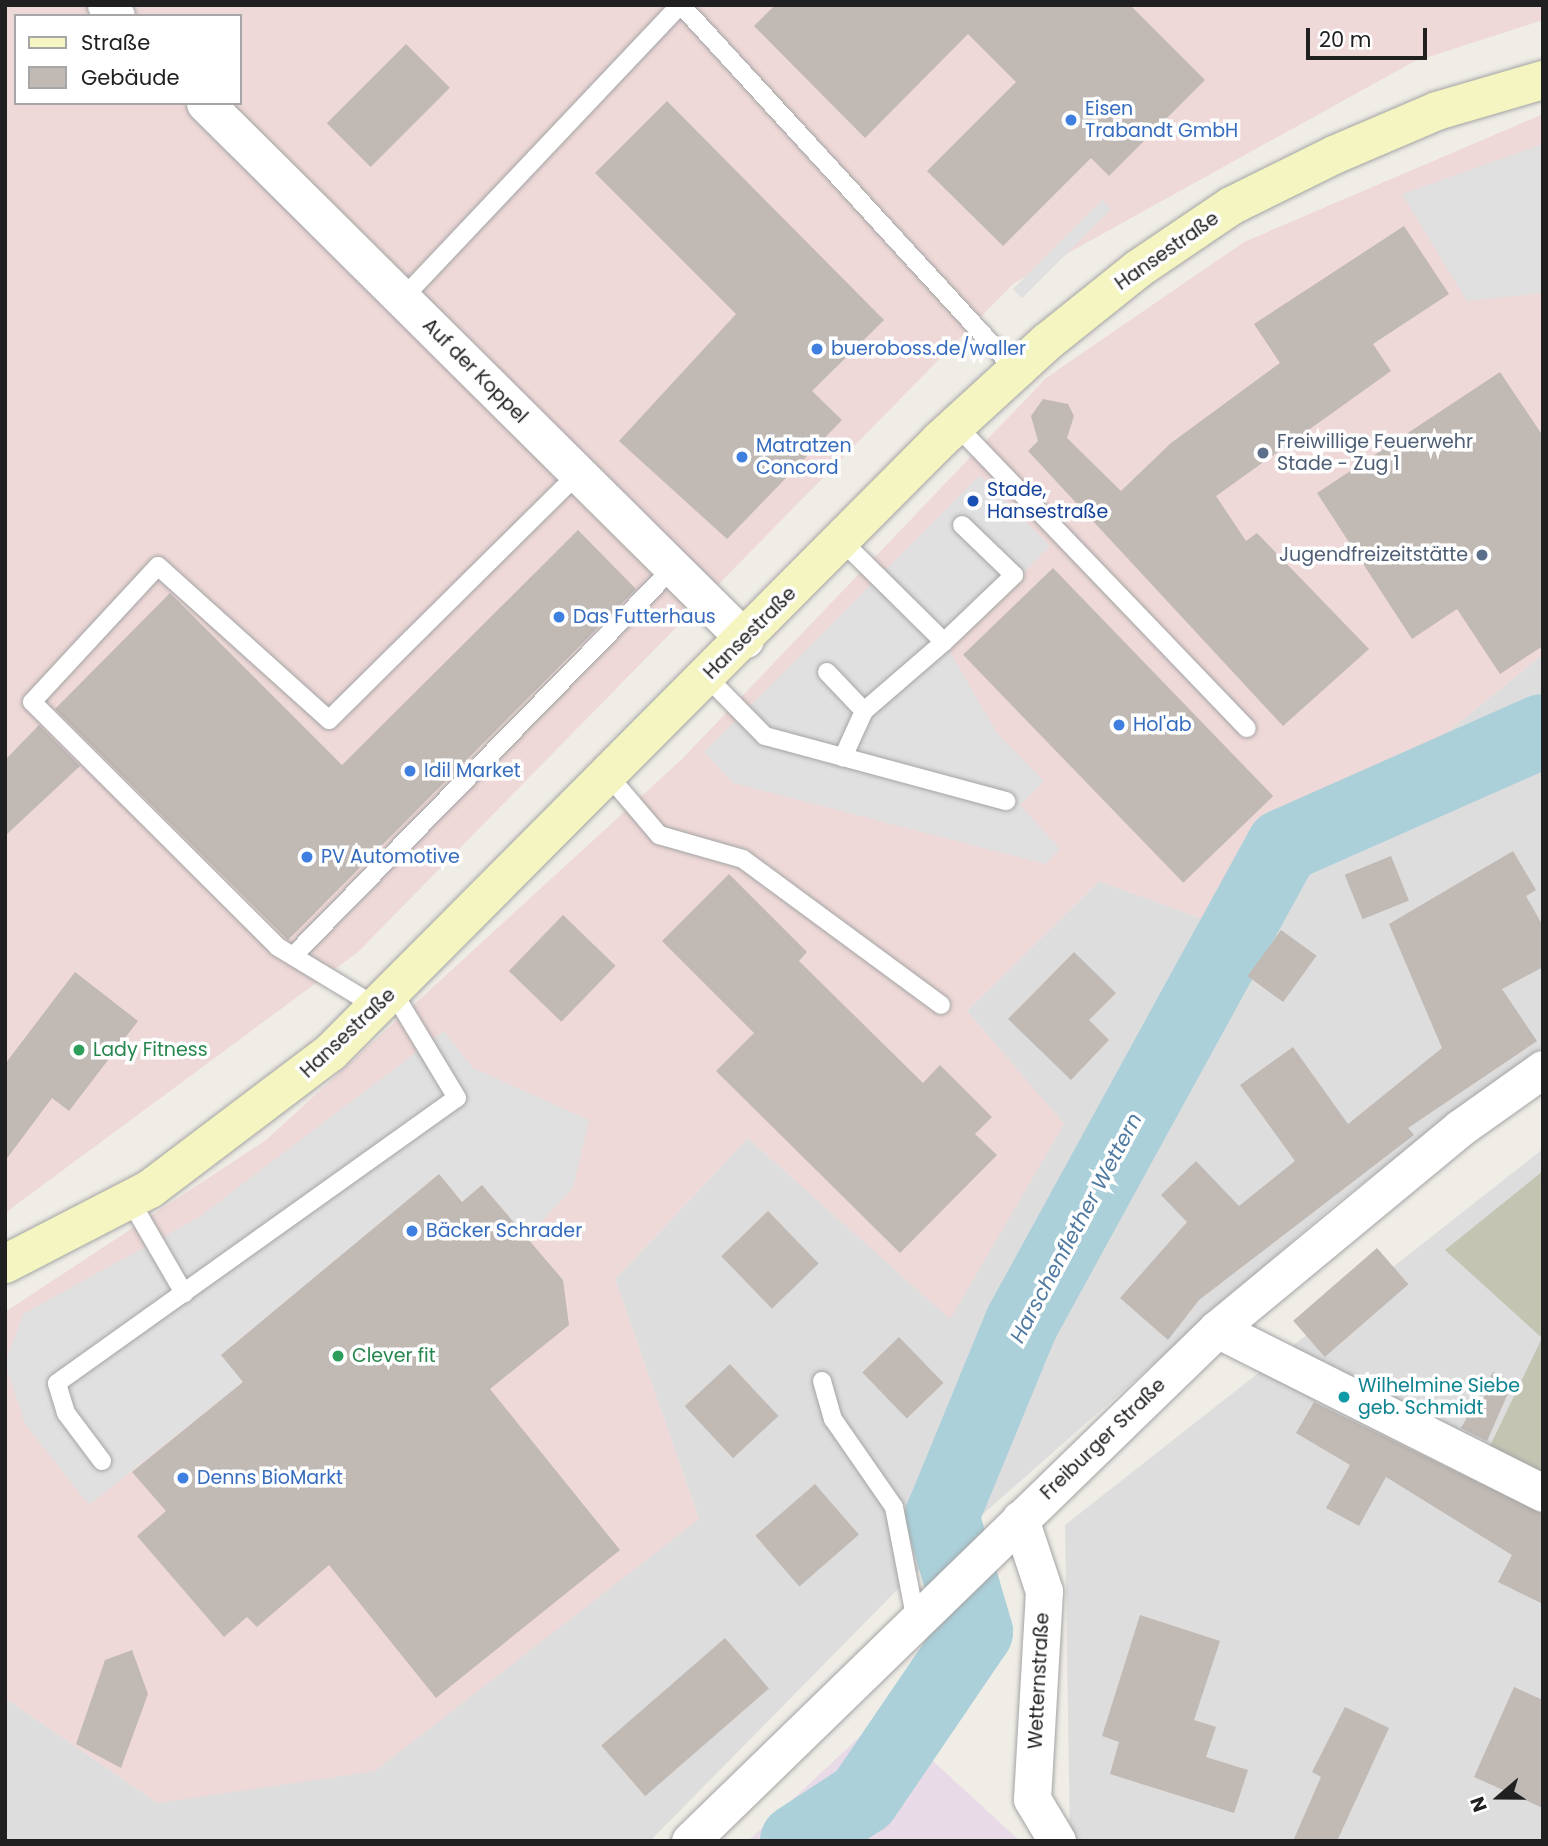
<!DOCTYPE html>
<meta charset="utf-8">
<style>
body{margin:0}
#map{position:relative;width:1548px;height:1846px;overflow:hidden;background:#f0ede7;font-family:Poppins,sans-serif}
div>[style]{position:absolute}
.residential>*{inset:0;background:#dedddd}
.commercial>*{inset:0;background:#efd9d8}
.industrial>*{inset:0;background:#e8dae6}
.construction>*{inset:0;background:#c4c4b3}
.parking>*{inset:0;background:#e0e0e0;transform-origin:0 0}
.river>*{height:74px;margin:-37px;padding:0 37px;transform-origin:37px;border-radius:37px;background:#abd0da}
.building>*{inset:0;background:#c0b9b4;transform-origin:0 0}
.roads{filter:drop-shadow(0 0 2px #a4a4a4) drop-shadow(0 0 2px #a4a4a4)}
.lane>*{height:18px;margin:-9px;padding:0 9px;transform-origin:9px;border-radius:9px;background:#fff}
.street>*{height:37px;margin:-18.5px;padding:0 18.5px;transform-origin:18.5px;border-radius:18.5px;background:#fff}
.secondary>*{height:38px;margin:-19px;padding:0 19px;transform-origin:19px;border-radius:19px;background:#f4f5c0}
.dots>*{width:19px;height:19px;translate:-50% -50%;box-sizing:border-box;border:4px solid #fff;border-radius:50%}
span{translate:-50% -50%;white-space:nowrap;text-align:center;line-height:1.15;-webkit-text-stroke:7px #fff;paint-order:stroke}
.shop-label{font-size:19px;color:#366cbe}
.left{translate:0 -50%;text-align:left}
.street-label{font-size:19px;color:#202020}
.service-label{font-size:19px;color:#4e5e75}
.right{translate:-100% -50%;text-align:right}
.transit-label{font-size:19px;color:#164399}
.leisure-label{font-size:19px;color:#27864d}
.culture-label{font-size:19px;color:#0d838f}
.water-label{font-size:21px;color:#507aa1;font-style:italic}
.frame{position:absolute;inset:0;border:7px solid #202020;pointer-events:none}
.legend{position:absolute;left:14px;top:14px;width:228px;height:91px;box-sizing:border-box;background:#fff;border:2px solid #a6a6a6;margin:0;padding:9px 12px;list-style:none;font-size:21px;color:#202020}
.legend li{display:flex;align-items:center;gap:14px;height:35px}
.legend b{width:35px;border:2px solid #a6a6a6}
.north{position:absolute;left:1464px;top:1762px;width:70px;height:70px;-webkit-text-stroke:5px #fff;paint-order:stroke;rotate:250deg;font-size:19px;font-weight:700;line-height:28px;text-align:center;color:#202020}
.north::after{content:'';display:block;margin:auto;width:24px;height:32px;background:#202020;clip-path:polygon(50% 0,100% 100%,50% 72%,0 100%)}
.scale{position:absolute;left:1306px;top:28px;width:121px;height:32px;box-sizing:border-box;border:4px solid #202020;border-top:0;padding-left:9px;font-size:21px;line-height:24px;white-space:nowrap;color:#202020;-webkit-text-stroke:5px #fff;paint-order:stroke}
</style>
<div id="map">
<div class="residential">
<div style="clip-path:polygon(1543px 654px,1543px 1047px,1334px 1205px,899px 1588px,650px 1841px,5px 1841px,5px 1698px,158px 1803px,699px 1519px,615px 1279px,748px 1138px,950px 1318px,1063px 1124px,967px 1011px,1099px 881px,1214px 923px)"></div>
<div style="clip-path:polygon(1543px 1149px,1543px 1841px,1070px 1841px,1065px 1525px)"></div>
</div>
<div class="commercial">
<div style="clip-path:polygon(evenodd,5px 5px,1543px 5px,1543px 20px,1413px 62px,1014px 283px,358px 952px,5px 1213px,5px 5px,16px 16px,240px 16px,240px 103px,16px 103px,16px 16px)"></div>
<div style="clip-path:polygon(1543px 114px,1543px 654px,1214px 923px,1099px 881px,967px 1011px,1064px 1124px,950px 1319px,748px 1138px,615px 1279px,699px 1519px,375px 1771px,158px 1803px,5px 1698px,5px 1312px,266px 1140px,682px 759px,1046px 378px,1244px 242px)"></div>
</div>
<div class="industrial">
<div style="clip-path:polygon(883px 1715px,1020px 1841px,748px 1841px)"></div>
</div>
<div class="construction">
<div style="clip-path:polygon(1543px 1171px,1543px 1477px,1488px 1450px,1542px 1338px,1445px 1250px)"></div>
</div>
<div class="parking">
<div style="clip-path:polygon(1543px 144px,1543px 293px,1467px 301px,1402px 194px)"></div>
<div style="left:1102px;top:200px;width:13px;height:126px;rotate:45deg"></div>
<div style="clip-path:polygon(980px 475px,1050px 546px,949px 650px,997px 733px,1044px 781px,1020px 805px,1060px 849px,1045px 864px,733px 783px,704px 752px)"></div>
<div style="clip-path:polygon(444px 1031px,473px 1068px,589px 1120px,573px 1188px,526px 1238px,482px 1185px,462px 1202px,439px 1174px,222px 1354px,243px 1382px,89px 1505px,25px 1424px,5px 1363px,23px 1314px,199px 1217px)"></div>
</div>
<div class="river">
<div style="left:797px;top:1841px;width:79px;rotate:-33.1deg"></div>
<div style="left:863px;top:1798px;width:201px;rotate:-55.8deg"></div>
<div style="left:976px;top:1632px;width:121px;rotate:-106.3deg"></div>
<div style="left:942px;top:1516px;width:208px;rotate:-67.6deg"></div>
<div style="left:1021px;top:1324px;width:545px;rotate:-61.27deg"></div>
<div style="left:1283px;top:846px;width:284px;rotate:-23.9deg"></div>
</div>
<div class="building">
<div style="clip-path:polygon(775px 5px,1130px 5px,1205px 80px,1109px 176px,1091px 158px,1003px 246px,927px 171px,1016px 82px,968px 34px,865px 138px,754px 26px)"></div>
<div style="left:406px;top:44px;width:62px;height:112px;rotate:45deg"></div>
<div style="clip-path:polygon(667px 101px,884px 320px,812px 391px,842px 420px,727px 539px,619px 441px,736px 314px,595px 173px)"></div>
<div style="clip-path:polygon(1404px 226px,1449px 294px,1373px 344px,1391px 371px,1216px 496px,1246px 541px,1257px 533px,1369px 649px,1283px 726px,1028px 451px,1038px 441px,1031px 416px,1043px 399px,1068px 404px,1074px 416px,1067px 438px,1121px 491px,1171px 443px,1280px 363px,1254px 324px)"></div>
<div style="clip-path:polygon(1500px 372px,1543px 436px,1543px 646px,1500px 674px,1457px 609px,1412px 639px,1317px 493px)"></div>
<div style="clip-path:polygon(578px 530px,636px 589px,288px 940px,55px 709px,170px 593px,342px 765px)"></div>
<div style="left:1053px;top:568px;width:317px;height:125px;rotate:46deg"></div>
<div style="clip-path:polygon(39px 725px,80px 766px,5px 836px,5px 760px)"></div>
<div style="clip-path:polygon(1513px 851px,1536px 890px,1526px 896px,1543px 926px,1543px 967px,1502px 989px,1537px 1041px,1408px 1128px,1414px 1135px,1199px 1300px,1168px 1340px,1120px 1298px,1187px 1222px,1161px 1195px,1196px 1161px,1239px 1206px,1295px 1161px,1240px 1085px,1293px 1047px,1348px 1124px,1442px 1048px,1389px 924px)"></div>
<div style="left:1391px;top:856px;width:48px;height:50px;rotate:68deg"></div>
<div style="clip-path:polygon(729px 874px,807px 952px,799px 961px,923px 1083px,940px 1065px,992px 1117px,975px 1134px,997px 1155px,900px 1253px,716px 1071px,754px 1033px,662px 941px)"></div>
<div style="left:563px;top:915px;width:73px;height:78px;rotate:44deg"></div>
<div style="left:1281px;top:930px;width:44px;height:57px;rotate:36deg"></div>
<div style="clip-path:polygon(1074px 952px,1116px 993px,1089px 1020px,1109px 1040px,1071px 1080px,1008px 1019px)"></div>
<div style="clip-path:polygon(75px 972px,138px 1021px,69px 1111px,52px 1098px,5px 1161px,5px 1064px)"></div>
<div style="clip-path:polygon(439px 1174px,462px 1202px,482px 1185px,563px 1280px,569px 1325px,490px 1389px,620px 1550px,436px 1698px,329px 1565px,257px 1627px,247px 1617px,224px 1637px,137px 1536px,166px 1511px,132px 1472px,243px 1382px,221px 1355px)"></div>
<div style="left:768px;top:1211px;width:73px;height:65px;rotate:46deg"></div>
<div style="left:1377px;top:1248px;width:48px;height:111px;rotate:49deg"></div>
<div style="left:899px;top:1337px;width:64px;height:51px;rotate:46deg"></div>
<div style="left:730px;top:1364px;width:71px;height:62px;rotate:47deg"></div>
<div style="clip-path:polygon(1493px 1372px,1513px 1382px,1487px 1441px,1461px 1428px)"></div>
<div style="clip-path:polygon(1314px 1402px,1543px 1514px,1543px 1604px,1498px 1582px,1512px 1555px,1386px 1477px,1359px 1526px,1326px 1508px,1350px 1465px,1296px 1433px)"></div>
<div style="left:815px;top:1484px;width:67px;height:79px;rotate:49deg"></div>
<div style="clip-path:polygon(1140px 1615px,1220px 1641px,1194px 1720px,1216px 1727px,1206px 1757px,1248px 1770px,1234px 1813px,1110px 1774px,1119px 1742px,1102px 1736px)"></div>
<div style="left:725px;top:1638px;width:67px;height:164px;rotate:49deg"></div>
<div style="clip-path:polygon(132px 1650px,148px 1694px,121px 1768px,76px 1744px,105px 1660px)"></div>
<div style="clip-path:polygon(1514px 1687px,1543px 1700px,1543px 1808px,1474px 1777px)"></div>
<div style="clip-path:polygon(1345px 1707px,1389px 1728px,1337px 1841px,1293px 1841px,1321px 1777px,1312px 1772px)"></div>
</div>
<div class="roads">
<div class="lane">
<div style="left:681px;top:5px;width:495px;rotate:47.5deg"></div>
<div style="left:402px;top:299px;width:405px;rotate:-46.6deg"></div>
<div style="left:956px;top:425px;width:420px;rotate:46.2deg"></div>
<div style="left:841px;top:540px;width:145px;rotate:44.7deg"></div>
<div style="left:944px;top:642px;width:106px;rotate:139.2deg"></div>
<div style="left:864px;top:711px;width:51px;rotate:114.5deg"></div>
<div style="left:944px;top:642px;width:97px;rotate:-43.7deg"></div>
<div style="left:1014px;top:575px;width:72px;rotate:-136.1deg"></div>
<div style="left:827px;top:672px;width:54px;rotate:46.5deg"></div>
<div style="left:707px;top:677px;width:83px;rotate:45.5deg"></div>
<div style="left:765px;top:736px;width:250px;rotate:15.1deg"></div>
<div style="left:608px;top:775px;width:79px;rotate:49.6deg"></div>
<div style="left:659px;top:835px;width:87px;rotate:15.9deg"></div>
<div style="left:743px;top:859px;width:246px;rotate:36.4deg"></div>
<div style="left:293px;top:956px;width:543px;rotate:-45.6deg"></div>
<div style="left:377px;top:1007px;width:116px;rotate:-148.8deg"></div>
<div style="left:278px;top:947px;width:347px;rotate:-135.1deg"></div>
<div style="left:32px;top:702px;width:185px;rotate:-47.2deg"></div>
<div style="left:158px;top:566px;width:230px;rotate:42deg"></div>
<div style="left:329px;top:720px;width:350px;rotate:-44.7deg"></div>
<div style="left:130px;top:1200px;width:108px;rotate:59.9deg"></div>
<div style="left:822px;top:1381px;width:40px;rotate:74deg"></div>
<div style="left:833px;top:1419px;width:107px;rotate:55.3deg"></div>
<div style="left:894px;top:1507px;width:111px;rotate:79.1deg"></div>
<div style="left:102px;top:1461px;width:60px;rotate:-126.9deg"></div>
<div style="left:66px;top:1413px;width:31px;rotate:-107deg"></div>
<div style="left:57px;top:1383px;width:491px;rotate:-35.5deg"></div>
<div style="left:457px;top:1098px;width:124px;rotate:-121.1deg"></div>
</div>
<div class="street">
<div style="left:106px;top:5px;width:15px;rotate:48deg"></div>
<div style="left:205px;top:103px;width:761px;rotate:44.79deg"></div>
<div style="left:1217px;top:1329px;width:365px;rotate:26.7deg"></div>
<div style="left:1020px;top:1519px;width:76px;rotate:71.6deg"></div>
<div style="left:1044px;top:1591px;width:208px;rotate:93.3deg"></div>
<div style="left:1032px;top:1799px;width:49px;rotate:59.2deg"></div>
<div style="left:690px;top:1841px;width:735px;rotate:-44.17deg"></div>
<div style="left:1217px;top:1329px;width:315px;rotate:-39.6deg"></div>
<div style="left:1460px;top:1128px;width:102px;rotate:-35.4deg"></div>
</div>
<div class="secondary">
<div style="left:5px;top:1264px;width:163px;rotate:-27.3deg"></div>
<div style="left:150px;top:1189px;width:226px;rotate:-37.1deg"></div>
<div style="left:330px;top:1053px;width:865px;rotate:-45.14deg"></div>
<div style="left:940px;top:440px;width:145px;rotate:-42.5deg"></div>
<div style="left:1047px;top:342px;width:117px;rotate:-38.7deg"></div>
<div style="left:1138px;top:269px;width:112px;rotate:-34.1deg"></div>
<div style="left:1231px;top:206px;width:115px;rotate:-26.3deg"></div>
<div style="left:1334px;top:155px;width:112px;rotate:-23.1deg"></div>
<div style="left:1437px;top:111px;width:110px;rotate:-16.3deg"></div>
</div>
</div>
<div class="dots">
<div style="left:1071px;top:120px;background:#3f7fe0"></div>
<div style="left:817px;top:349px;background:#3f7fe0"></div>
<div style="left:1263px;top:453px;background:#5c6f8a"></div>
<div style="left:742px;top:457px;background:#3f7fe0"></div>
<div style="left:973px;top:501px;background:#1a4fb4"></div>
<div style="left:1482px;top:555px;background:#5c6f8a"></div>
<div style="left:559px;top:617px;background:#3f7fe0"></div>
<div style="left:1119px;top:725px;background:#3f7fe0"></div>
<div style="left:410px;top:771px;background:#3f7fe0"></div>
<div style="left:307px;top:857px;background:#3f7fe0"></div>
<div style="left:79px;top:1050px;background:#2e9e5b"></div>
<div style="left:412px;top:1231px;background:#3f7fe0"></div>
<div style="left:338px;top:1356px;background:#2e9e5b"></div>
<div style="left:1344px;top:1397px;background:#0f9aa8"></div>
<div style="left:183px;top:1478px;background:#3f7fe0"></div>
</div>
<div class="shop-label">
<span class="left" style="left:1085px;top:120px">Eisen<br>Trabandt GmbH</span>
<span class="left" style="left:831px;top:349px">bueroboss.de/waller</span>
<span class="left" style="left:756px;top:457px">Matratzen<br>Concord</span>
<span class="left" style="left:573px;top:617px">Das Futterhaus</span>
<span class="left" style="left:1133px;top:725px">Hol'ab</span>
<span class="left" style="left:424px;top:771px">Idil Market</span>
<span class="left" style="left:321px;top:857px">PV Automotive</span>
<span class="left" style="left:426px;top:1231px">Bäcker Schrader</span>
<span class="left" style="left:197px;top:1478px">Denns BioMarkt</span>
</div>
<div class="street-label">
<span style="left:1167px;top:251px;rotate:-35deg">Hansestraße</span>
<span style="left:475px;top:371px;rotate:45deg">Auf der Koppel</span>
<span style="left:750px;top:633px;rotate:-45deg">Hansestraße</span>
<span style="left:348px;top:1033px;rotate:-43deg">Hansestraße</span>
<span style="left:1103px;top:1439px;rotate:-44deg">Freiburger Straße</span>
<span style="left:1039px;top:1681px;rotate:-87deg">Wetternstraße</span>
</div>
<div class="service-label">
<span class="left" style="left:1277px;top:453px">Freiwillige Feuerwehr<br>Stade - Zug 1</span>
<span class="right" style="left:1468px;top:555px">Jugendfreizeitstätte</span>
</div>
<div class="transit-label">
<span class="left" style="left:987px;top:501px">Stade,<br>Hansestraße</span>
</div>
<div class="leisure-label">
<span class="left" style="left:93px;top:1050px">Lady Fitness</span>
<span class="left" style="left:352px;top:1356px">Clever fit</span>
</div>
<div class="culture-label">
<span class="left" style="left:1358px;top:1397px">Wilhelmine Siebe<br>geb. Schmidt</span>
</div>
<div class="water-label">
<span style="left:1076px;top:1228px;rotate:-62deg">Harschenflether Wettern</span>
</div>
<div class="frame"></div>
<ul class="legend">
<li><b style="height:9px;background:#f4f5c0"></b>Straße</li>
<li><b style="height:19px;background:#c0b9b4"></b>Gebäude</li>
</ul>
<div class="north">N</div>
<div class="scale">20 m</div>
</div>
